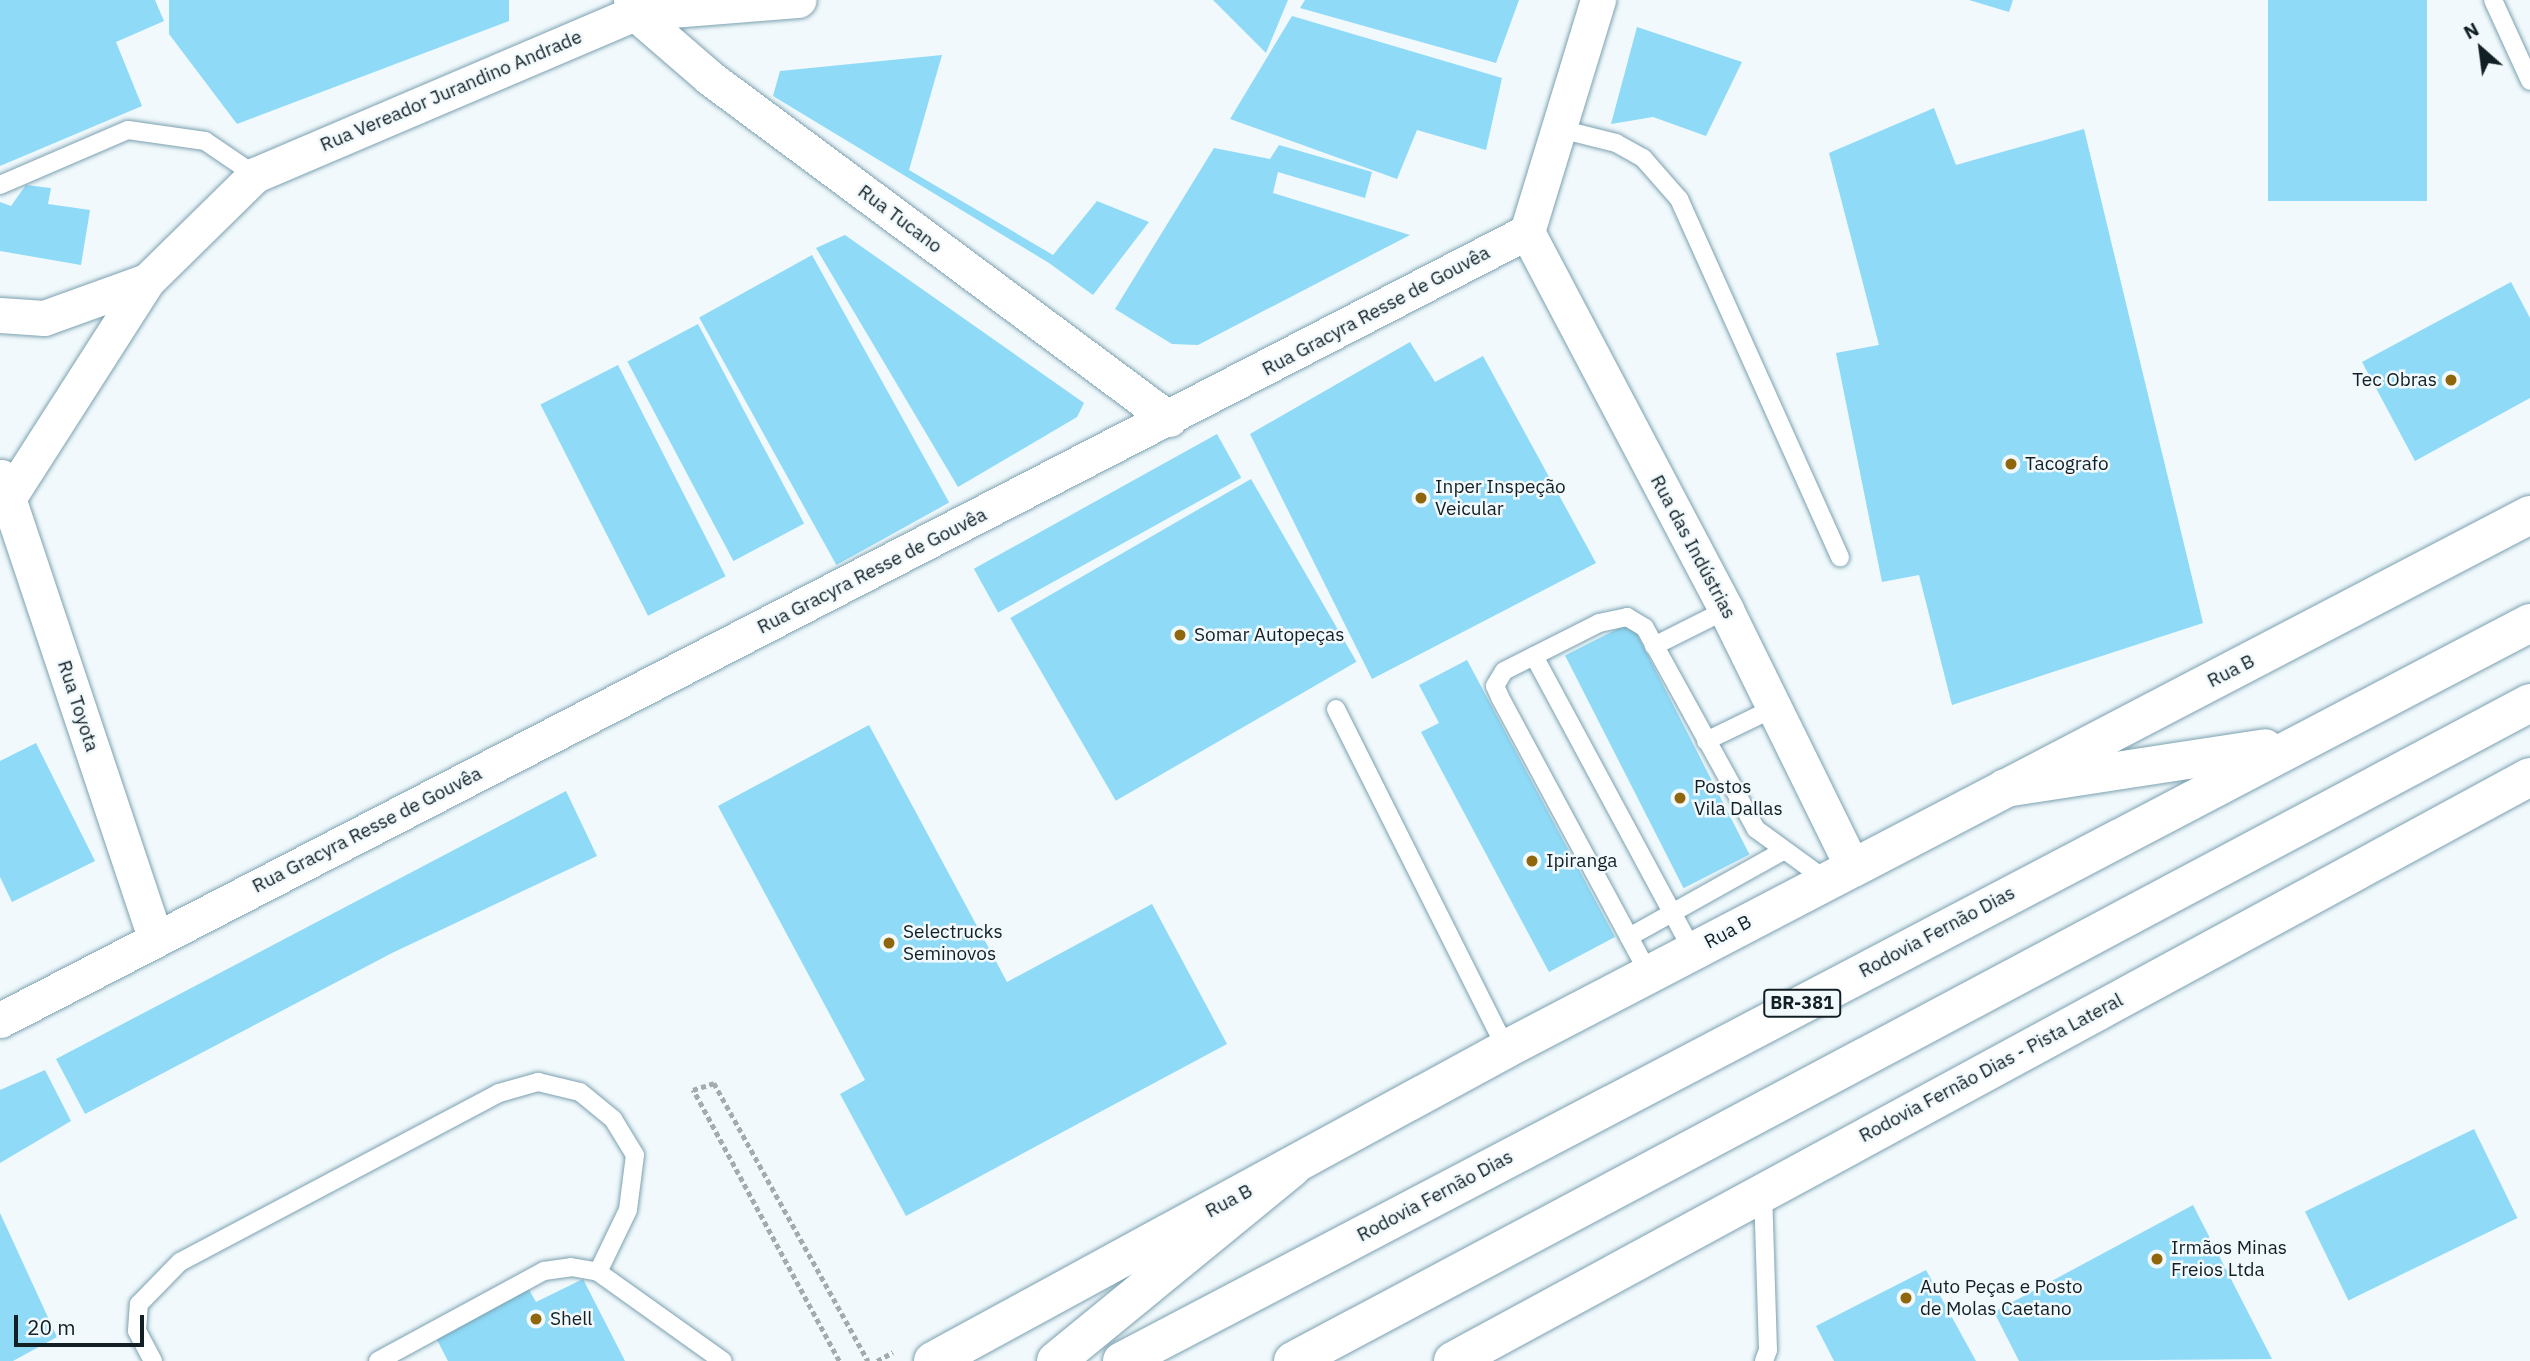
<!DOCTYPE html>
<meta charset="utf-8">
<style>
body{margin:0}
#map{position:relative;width:2530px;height:1361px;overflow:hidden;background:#f1f9fc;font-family:"IBM Plex Sans",sans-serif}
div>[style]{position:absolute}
.building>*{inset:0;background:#8fdaf7;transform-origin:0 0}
.path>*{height:4.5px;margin-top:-2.25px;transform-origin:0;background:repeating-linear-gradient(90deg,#a2acb0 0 5px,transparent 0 8.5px)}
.roads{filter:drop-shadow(0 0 2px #7ca1b0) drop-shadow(0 0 2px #7ca1b0)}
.service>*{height:18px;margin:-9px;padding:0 9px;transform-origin:9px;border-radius:9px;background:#fff}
.minor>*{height:35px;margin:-17.5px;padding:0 17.5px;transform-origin:17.5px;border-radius:17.5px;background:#fff}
.tertiary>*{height:38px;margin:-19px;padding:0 19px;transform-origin:19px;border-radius:19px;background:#fff}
.motorway>*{height:38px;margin:-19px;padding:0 19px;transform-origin:19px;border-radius:19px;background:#fff}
.dots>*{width:19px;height:19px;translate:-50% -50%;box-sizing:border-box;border:4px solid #f1f9fc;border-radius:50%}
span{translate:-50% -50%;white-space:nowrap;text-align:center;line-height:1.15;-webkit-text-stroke:5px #f1f9fc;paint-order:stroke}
.shield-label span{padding:2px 5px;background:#f1f9fc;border:2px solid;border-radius:5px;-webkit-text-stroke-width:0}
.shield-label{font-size:18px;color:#122026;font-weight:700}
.street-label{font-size:19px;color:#122026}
.poi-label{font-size:19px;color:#122026}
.right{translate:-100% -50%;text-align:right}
.left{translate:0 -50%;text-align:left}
.north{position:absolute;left:2446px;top:14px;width:70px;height:70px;-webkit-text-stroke:5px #f1f9fc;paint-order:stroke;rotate:332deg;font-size:19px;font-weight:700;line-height:28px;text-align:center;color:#122026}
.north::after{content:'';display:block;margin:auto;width:24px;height:32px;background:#122026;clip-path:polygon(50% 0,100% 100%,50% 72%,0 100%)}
.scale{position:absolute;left:14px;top:1315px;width:130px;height:32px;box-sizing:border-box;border:4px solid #122026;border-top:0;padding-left:9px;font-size:21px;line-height:24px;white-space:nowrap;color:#122026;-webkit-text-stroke:5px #f1f9fc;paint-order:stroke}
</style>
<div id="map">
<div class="building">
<div style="clip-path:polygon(0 0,155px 0,164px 21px,116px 42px,142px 106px,0 166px)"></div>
<div style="clip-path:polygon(169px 0,509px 0,509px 21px,237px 124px,169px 34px)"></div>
<div style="clip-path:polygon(1213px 0,1288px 0,1266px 53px)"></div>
<div style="clip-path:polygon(1305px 0,1519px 0,1496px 63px,1300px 8px)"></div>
<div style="clip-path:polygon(1969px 0,2013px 0,2009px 12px)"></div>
<div style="left:2268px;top:0;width:159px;height:201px"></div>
<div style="clip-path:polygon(1292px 16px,1502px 78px,1486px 150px,1417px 130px,1397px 179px,1230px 119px)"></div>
<div style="clip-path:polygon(1637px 27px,1742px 62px,1706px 136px,1653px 117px,1611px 124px)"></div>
<div style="clip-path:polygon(942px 55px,909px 170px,1053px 255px,1097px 201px,1149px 222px,1093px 295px,1049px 263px,773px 96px,780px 71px)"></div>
<div style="clip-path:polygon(1934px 108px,1956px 165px,2084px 129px,2203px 623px,1952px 705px,1919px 575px,1882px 582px,1836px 353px,1879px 345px,1829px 153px)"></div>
<div style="clip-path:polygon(1279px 145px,1372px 172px,1365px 198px,1278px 172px,1273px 193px,1410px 235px,1198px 345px,1172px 344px,1115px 309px,1214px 148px,1270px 159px)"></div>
<div style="clip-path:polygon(26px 185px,51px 188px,48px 204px,90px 210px,81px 265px,0 251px,0 202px,11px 206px)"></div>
<div style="clip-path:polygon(845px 235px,1084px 403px,1077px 417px,958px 487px,816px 248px)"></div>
<div style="left:812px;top:255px;width:283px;height:129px;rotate:61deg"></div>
<div style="clip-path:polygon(2511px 282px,2530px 318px,2530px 398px,2415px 461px,2362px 362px)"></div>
<div style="left:698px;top:324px;width:226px;height:80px;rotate:62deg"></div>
<div style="clip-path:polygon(1410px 342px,1435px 382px,1483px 356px,1596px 563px,1372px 679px,1250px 434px)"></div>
<div style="left:618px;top:365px;width:237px;height:87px;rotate:63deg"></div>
<div style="left:1217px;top:434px;width:50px;height:278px;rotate:61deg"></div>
<div style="left:1251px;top:479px;width:211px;height:278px;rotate:60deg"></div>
<div style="left:1631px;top:622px;width:261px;height:74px;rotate:63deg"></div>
<div style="clip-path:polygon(1467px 660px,1615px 937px,1549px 972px,1421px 732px,1439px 723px,1419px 685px)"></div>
<div style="clip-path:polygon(869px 725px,1007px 982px,1152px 904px,1227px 1044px,906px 1216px,840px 1094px,865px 1080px,718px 806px)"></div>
<div style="clip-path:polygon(36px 743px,95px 861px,12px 902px,0 877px,0 761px)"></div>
<div style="clip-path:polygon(566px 791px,597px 856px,392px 953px,85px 1114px,56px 1059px)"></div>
<div style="clip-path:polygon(45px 1070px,71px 1121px,0 1163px,0 1090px)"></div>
<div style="left:2474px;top:1129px;width:99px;height:188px;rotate:64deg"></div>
<div style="clip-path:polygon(2193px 1205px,2272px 1359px,2019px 1361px,1994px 1312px)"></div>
<div style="clip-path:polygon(0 1213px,57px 1337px,13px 1361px,0 1361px)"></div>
<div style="clip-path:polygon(1926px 1270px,1976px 1361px,1834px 1361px,1816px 1326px)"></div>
<div style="clip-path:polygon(583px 1279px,625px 1361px,448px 1361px,435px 1336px,528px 1288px,536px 1302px)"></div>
</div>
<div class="path">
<div style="left:839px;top:1361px;width:308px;rotate:-118.3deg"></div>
<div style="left:693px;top:1090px;width:22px;rotate:-18deg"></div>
<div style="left:714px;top:1083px;width:318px;rotate:61deg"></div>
<div style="left:877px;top:1361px;width:18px;rotate:-29deg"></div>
</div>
<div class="roads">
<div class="service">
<div style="left:2493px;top:0;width:89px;rotate:65.4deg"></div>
<div style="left:1556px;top:128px;width:62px;rotate:14deg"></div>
<div style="left:1616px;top:143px;width:31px;rotate:29deg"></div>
<div style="left:1643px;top:158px;width:55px;rotate:48.7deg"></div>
<div style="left:1679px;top:199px;width:393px;rotate:65.8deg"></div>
<div style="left:0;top:185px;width:139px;rotate:-23.3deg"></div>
<div style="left:128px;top:130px;width:78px;rotate:8.1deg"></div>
<div style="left:205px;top:141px;width:60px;rotate:34.2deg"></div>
<div style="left:1654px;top:646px;width:80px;rotate:-26.6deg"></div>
<div style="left:1534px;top:656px;width:335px;rotate:61.7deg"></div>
<div style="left:1336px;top:709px;width:380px;rotate:63.4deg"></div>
<div style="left:1706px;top:741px;width:76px;rotate:-25.9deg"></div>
<div style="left:1629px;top:937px;width:176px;rotate:-29.2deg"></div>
<div style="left:1649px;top:974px;width:315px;rotate:-118.3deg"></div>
<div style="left:1500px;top:697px;width:12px;rotate:-114deg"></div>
<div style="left:1495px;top:686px;width:17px;rotate:-59deg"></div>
<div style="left:1504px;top:671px;width:106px;rotate:-26.8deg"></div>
<div style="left:1599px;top:623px;width:29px;rotate:-12deg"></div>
<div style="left:1627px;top:617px;width:21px;rotate:31deg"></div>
<div style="left:1645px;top:628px;width:230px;rotate:61.1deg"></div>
<div style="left:1756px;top:829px;width:87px;rotate:36.1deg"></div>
<div style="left:1763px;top:1191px;width:159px;rotate:88.2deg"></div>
<div style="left:1768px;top:1350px;width:12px;rotate:110deg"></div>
<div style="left:153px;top:1361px;width:34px;rotate:-118deg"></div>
<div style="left:137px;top:1331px;width:27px;rotate:-86deg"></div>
<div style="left:139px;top:1304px;width:59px;rotate:-45.7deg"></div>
<div style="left:180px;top:1262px;width:361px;rotate:-27.9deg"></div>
<div style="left:499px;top:1093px;width:41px;rotate:-15.8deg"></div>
<div style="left:538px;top:1082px;width:43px;rotate:13.4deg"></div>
<div style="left:580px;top:1092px;width:43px;rotate:39.3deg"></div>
<div style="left:613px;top:1119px;width:42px;rotate:58.6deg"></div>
<div style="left:635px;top:1155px;width:55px;rotate:97.3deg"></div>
<div style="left:628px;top:1210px;width:69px;rotate:115.8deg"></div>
<div style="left:378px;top:1361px;width:189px;rotate:-28.5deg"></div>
<div style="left:544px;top:1271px;width:27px;rotate:-8deg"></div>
<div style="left:571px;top:1267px;width:27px;rotate:10deg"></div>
<div style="left:598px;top:1272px;width:153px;rotate:35.5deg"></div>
</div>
<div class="minor">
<div style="left:631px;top:0;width:14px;rotate:73deg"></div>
<div style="left:635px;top:13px;width:99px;rotate:40.9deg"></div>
<div style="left:710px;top:78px;width:572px;rotate:36.61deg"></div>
<div style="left:1527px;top:232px;width:427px;rotate:62.2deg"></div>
<div style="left:1726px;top:610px;width:285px;rotate:63.8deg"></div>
<div style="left:0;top:315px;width:44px;rotate:3.9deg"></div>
<div style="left:44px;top:318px;width:109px;rotate:-19.8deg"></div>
<div style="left:1px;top:477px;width:487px;rotate:71.5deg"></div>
<div style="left:9px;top:497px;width:256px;rotate:-57.4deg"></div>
<div style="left:147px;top:281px;width:151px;rotate:-44.5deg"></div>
<div style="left:255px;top:175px;width:413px;rotate:-23.1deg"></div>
<div style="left:635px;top:13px;width:164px;rotate:-4.6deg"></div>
<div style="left:0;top:1020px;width:1718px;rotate:-27.3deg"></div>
<div style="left:1527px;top:232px;width:243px;rotate:-73deg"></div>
</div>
<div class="tertiary">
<div style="left:933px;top:1361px;width:652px;rotate:-28.57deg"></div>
<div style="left:1506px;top:1049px;width:1155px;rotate:-27.54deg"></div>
<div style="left:1453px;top:1361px;width:1225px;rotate:-28.47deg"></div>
</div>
<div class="motorway">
<div style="left:2005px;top:788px;width:263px;rotate:-8.7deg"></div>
<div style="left:1056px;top:1361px;width:305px;rotate:-39.3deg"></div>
<div style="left:1122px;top:1361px;width:1590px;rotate:-27.66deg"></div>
<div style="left:1293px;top:1361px;width:1401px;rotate:-28.01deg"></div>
</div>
</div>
<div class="dots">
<div style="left:2451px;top:380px;background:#8f660c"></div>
<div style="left:2011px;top:464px;background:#8f660c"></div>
<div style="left:1421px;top:498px;background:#8f660c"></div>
<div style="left:1180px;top:635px;background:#8f660c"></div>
<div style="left:1680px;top:798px;background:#8f660c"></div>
<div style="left:1532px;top:861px;background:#8f660c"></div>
<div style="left:889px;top:943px;background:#8f660c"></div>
<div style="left:2157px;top:1259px;background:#8f660c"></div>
<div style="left:1906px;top:1298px;background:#8f660c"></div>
<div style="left:536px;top:1319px;background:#8f660c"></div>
</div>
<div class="shield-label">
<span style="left:1802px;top:1003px">BR-381</span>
</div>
<div class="street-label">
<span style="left:451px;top:91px;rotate:-23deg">Rua Vereador Jurandino Andrade</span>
<span style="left:900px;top:219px;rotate:37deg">Rua Tucano</span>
<span style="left:1376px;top:311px;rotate:-28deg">Rua Gracyra Resse de Gouvêa</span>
<span style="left:1693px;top:547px;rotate:62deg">Rua das Indústrias</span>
<span style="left:872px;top:571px;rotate:-27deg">Rua Gracyra Resse de Gouvêa</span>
<span style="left:2231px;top:671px;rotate:-27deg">Rua B</span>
<span style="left:78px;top:706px;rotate:72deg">Rua Toyota</span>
<span style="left:367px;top:830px;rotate:-27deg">Rua Gracyra Resse de Gouvêa</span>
<span style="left:1728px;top:932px;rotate:-28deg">Rua B</span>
<span style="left:1937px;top:932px;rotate:-28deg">Rodovia Fernão Dias</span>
<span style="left:1991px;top:1068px;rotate:-28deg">Rodovia Fernão Dias - Pista Lateral</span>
<span style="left:1435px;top:1196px;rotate:-28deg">Rodovia Fernão Dias</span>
<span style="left:1229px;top:1201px;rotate:-28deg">Rua B</span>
</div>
<div class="poi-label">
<span class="right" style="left:2437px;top:380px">Tec Obras</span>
<span class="left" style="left:2025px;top:464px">Tacografo</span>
<span class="left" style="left:1435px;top:498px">Inper Inspeção<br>Veicular</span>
<span class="left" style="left:1194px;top:635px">Somar Autopeças</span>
<span class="left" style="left:1694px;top:798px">Postos<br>Vila Dallas</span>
<span class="left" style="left:1546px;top:861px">Ipiranga</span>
<span class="left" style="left:903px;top:943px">Selectrucks<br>Seminovos</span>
<span class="left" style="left:2171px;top:1259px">Irmãos Minas<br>Freios Ltda</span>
<span class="left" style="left:1920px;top:1298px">Auto Peças e Posto<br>de Molas Caetano</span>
<span class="left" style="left:550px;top:1319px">Shell</span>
</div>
<div class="north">N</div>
<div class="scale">20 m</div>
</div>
